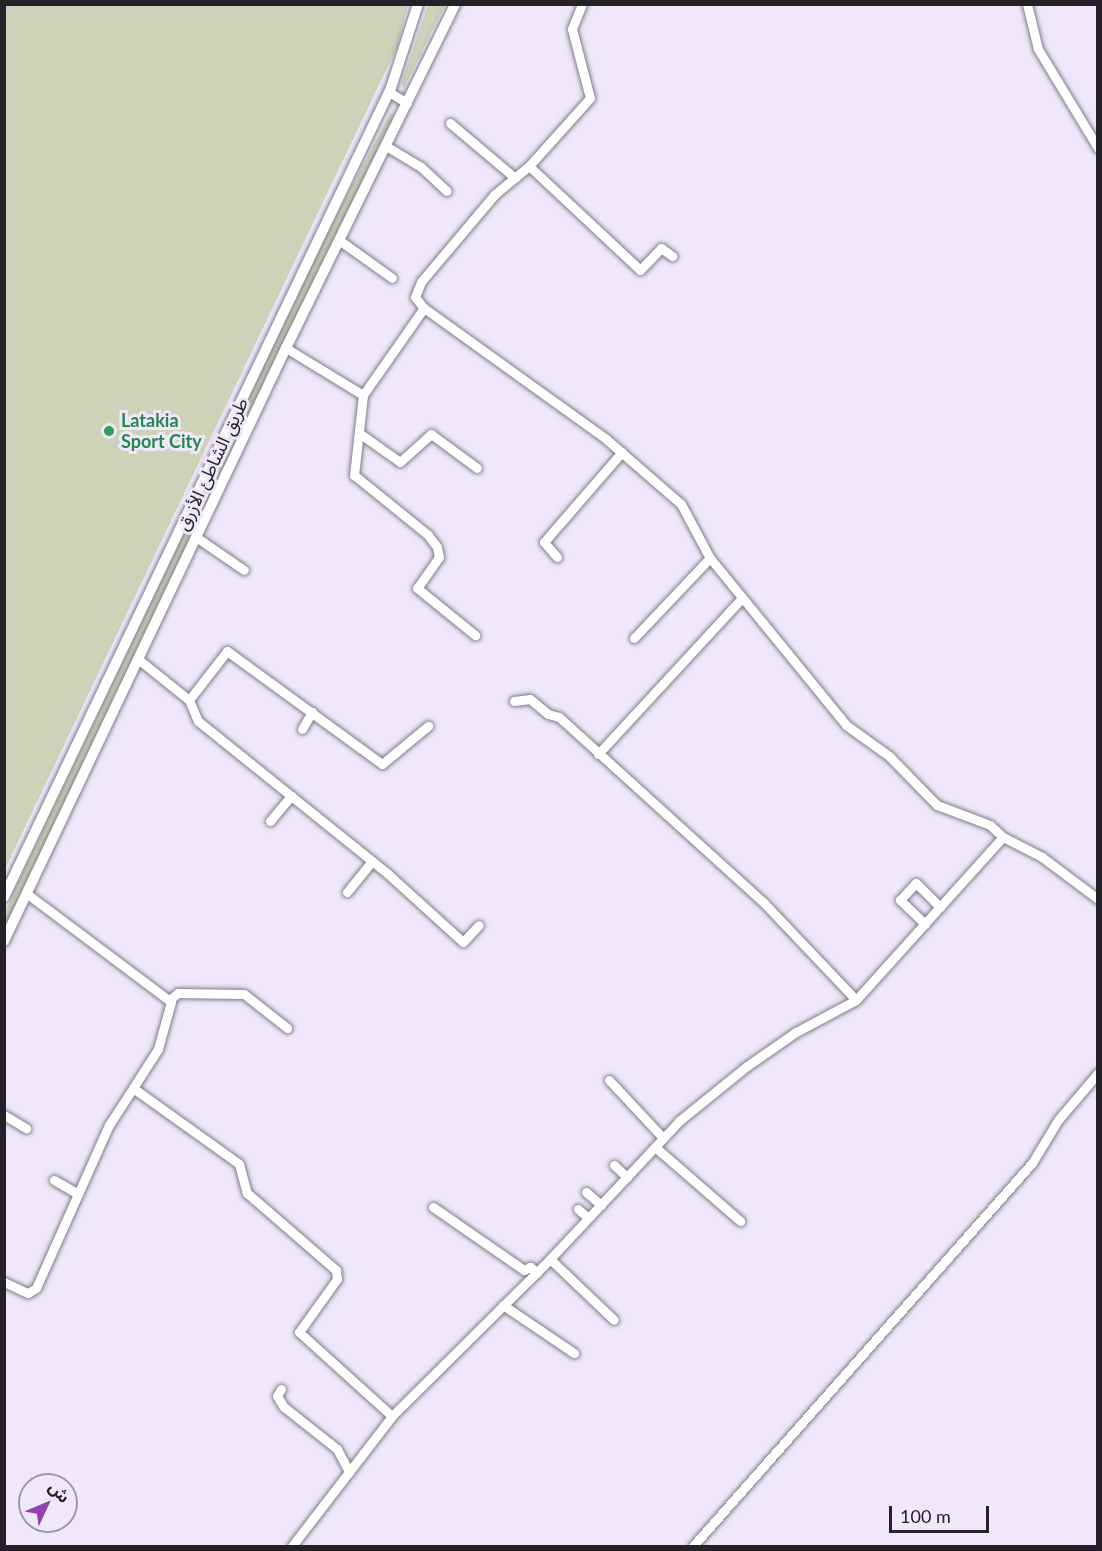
<!DOCTYPE html>
<meta charset="utf-8">
<style>
body{margin:0}
#map{position:relative;width:1102px;height:1551px;overflow:hidden;background:#eee8fa;font-family:Lato,"Noto Sans Arabic",sans-serif}
div>[style]{position:absolute}
.green>*{inset:0;background:#cdd2b8}
.roads{filter:drop-shadow(0 0 2px #817b8c) drop-shadow(0 0 2px #817b8c)}
.minor>*{height:9px;margin:-4.5px;padding:0 4.5px;transform-origin:4.5px;border-radius:4.5px;background:#fff}
.major>*{height:10px;margin:-5px;padding:0 5px;transform-origin:5px;border-radius:5px;background:#fff}
.dots>*{width:16px;height:16px;translate:-50% -50%;box-sizing:border-box;border:3px solid #eee8fa;border-radius:50%}
span{translate:-50% -50%;white-space:nowrap;text-align:center;line-height:1.15;-webkit-text-stroke:6px #eee8fa;paint-order:stroke}
.leisure-label{font-size:18px;color:#27864d;font-weight:700}
.left{translate:0 -50%;text-align:left}
.street-label{font-size:18px;color:#242228}
.frame{position:absolute;inset:0;border:6px solid #242228;pointer-events:none}
.north{position:absolute;left:18px;top:1473px;width:60px;height:60px;box-sizing:border-box;background:#eee8fa;border:2px solid #9d99a6;border-radius:50%;rotate:46deg;font-size:16px;font-weight:700;line-height:24px;text-align:center;color:#242228}
.north::after{content:'';display:block;margin:auto;width:21px;height:27px;background:#9340af;clip-path:polygon(50% 0,100% 100%,50% 72%,0 100%)}
.scale{position:absolute;left:889px;top:1506px;width:100px;height:27px;box-sizing:border-box;border:3px solid #242228;border-top:0;padding-left:8px;font-size:18px;line-height:21px;white-space:nowrap;color:#242228;-webkit-text-stroke:4px #eee8fa;paint-order:stroke}
</style>
<div id="map">
<div class="green">
<div style="clip-path:polygon(5px 4px,408px 5px,397px 47px,5px 869px)"></div>
<div style="clip-path:polygon(428px 5px,445px 5px,404px 88px,401px 84px)"></div>
<div style="clip-path:polygon(391px 112px,392px 119px,5px 930px,5px 912px,26px 866px,321px 245px)"></div>
</div>
<div class="roads">
<div class="minor">
<div style="left:582px;top:4px;width:27px;rotate:112deg"></div>
<div style="left:572px;top:29px;width:71px;rotate:75.4deg"></div>
<div style="left:590px;top:98px;width:91px;rotate:131.9deg"></div>
<div style="left:529px;top:166px;width:44px;rotate:140.5deg"></div>
<div style="left:495px;top:194px;width:115px;rotate:130.1deg"></div>
<div style="left:421px;top:282px;width:16px;rotate:112deg"></div>
<div style="left:415px;top:297px;width:14px;rotate:51deg"></div>
<div style="left:424px;top:308px;width:224px;rotate:35.7deg"></div>
<div style="left:606px;top:439px;width:99px;rotate:40.9deg"></div>
<div style="left:681px;top:504px;width:61px;rotate:61.8deg"></div>
<div style="left:710px;top:558px;width:215px;rotate:50.8deg"></div>
<div style="left:846px;top:725px;width:53px;rotate:35.8deg"></div>
<div style="left:889px;top:756px;width:69px;rotate:45.6deg"></div>
<div style="left:937px;top:805px;width:57px;rotate:20.7deg"></div>
<div style="left:990px;top:825px;width:18px;rotate:43deg"></div>
<div style="left:1003px;top:837px;width:44px;rotate:27.1deg"></div>
<div style="left:1042px;top:857px;width:70px;rotate:36.9deg"></div>
<div style="left:1027px;top:4px;width:46px;rotate:76.3deg"></div>
<div style="left:1038px;top:49px;width:116px;rotate:58.8deg"></div>
<div style="left:389px;top:92px;width:21px;rotate:31deg"></div>
<div style="left:450px;top:123px;width:85px;rotate:40.2deg"></div>
<div style="left:386px;top:146px;width:41px;rotate:31deg"></div>
<div style="left:421px;top:167px;width:35px;rotate:43deg"></div>
<div style="left:529px;top:166px;width:152px;rotate:43.1deg"></div>
<div style="left:640px;top:270px;width:30px;rotate:-46deg"></div>
<div style="left:661px;top:248px;width:14px;rotate:36deg"></div>
<div style="left:339px;top:240px;width:65px;rotate:35.6deg"></div>
<div style="left:286px;top:348px;width:90px;rotate:31.4deg"></div>
<div style="left:363px;top:395px;width:106px;rotate:-55deg"></div>
<div style="left:363px;top:395px;width:81px;rotate:96.4deg"></div>
<div style="left:354px;top:475px;width:95px;rotate:39deg"></div>
<div style="left:428px;top:535px;width:15px;rotate:53deg"></div>
<div style="left:437px;top:547px;width:10px;rotate:79deg"></div>
<div style="left:439px;top:557px;width:38px;rotate:125deg"></div>
<div style="left:417px;top:588px;width:75px;rotate:39deg"></div>
<div style="left:359px;top:433px;width:50px;rotate:35.3deg"></div>
<div style="left:400px;top:462px;width:42px;rotate:-42.1deg"></div>
<div style="left:431px;top:434px;width:57px;rotate:36.5deg"></div>
<div style="left:196px;top:537px;width:58px;rotate:34.5deg"></div>
<div style="left:557px;top:557px;width:20px;rotate:-131deg"></div>
<div style="left:544px;top:542px;width:119px;rotate:-49.1deg"></div>
<div style="left:634px;top:638px;width:110px;rotate:-46.5deg"></div>
<div style="left:138px;top:659px;width:65px;rotate:38.8deg"></div>
<div style="left:189px;top:700px;width:62px;rotate:-52.2deg"></div>
<div style="left:227px;top:651px;width:192px;rotate:36.1deg"></div>
<div style="left:382px;top:764px;width:60px;rotate:-39.6deg"></div>
<div style="left:189px;top:700px;width:23px;rotate:67deg"></div>
<div style="left:198px;top:721px;width:244px;rotate:38.8deg"></div>
<div style="left:388px;top:874px;width:101px;rotate:42.2deg"></div>
<div style="left:463px;top:942px;width:23px;rotate:-47deg"></div>
<div style="left:514px;top:701px;width:16px;rotate:-7deg"></div>
<div style="left:530px;top:699px;width:23px;rotate:40deg"></div>
<div style="left:548px;top:714px;width:11px;rotate:15deg"></div>
<div style="left:559px;top:717px;width:278px;rotate:42.2deg"></div>
<div style="left:765px;top:904px;width:132px;rotate:46.5deg"></div>
<div style="left:302px;top:729px;width:20px;rotate:-60deg"></div>
<div style="left:598px;top:754px;width:212px;rotate:-47.3deg"></div>
<div style="left:270px;top:821px;width:33px;rotate:-50deg"></div>
<div style="left:347px;top:892px;width:40px;rotate:-51deg"></div>
<div style="left:26px;top:893px;width:181px;rotate:36.9deg"></div>
<div style="left:171px;top:1002px;width:49px;rotate:105.5deg"></div>
<div style="left:158px;top:1049px;width:46px;rotate:122.7deg"></div>
<div style="left:925px;top:924px;width:35px;rotate:-136deg"></div>
<div style="left:900px;top:900px;width:23px;rotate:-47deg"></div>
<div style="left:916px;top:883px;width:34px;rotate:45deg"></div>
<div style="left:169px;top:1000px;width:11px;rotate:-38deg"></div>
<div style="left:178px;top:993px;width:66px;rotate:0.9deg"></div>
<div style="left:244px;top:994px;width:55px;rotate:38.3deg"></div>
<div style="left:609px;top:1080px;width:79px;rotate:47deg"></div>
<div style="left:4px;top:1115px;width:26px;rotate:31deg"></div>
<div style="left:655px;top:1147px;width:113px;rotate:41deg"></div>
<div style="left:614px;top:1165px;width:18px;rotate:43deg"></div>
<div style="left:54px;top:1180px;width:28px;rotate:30deg"></div>
<div style="left:586px;top:1192px;width:20px;rotate:41deg"></div>
<div style="left:433px;top:1207px;width:111px;rotate:34.7deg"></div>
<div style="left:524px;top:1270px;width:7px;rotate:-27deg"></div>
<div style="left:530px;top:1267px;width:9px;rotate:36deg"></div>
<div style="left:578px;top:1209px;width:13px;rotate:42deg"></div>
<div style="left:550px;top:1259px;width:88px;rotate:43.6deg"></div>
<div style="left:4px;top:1282px;width:26px;rotate:25deg"></div>
<div style="left:28px;top:1293px;width:9px;rotate:-32deg"></div>
<div style="left:36px;top:1288px;width:179px;rotate:-65.9deg"></div>
<div style="left:109px;top:1125px;width:44px;rotate:-57deg"></div>
<div style="left:133px;top:1088px;width:130px;rotate:35.6deg"></div>
<div style="left:239px;top:1164px;width:30px;rotate:75deg"></div>
<div style="left:247px;top:1193px;width:118px;rotate:40.9deg"></div>
<div style="left:336px;top:1270px;width:9px;rotate:84deg"></div>
<div style="left:337px;top:1279px;width:65px;rotate:125.6deg"></div>
<div style="left:299px;top:1332px;width:125px;rotate:42.1deg"></div>
<div style="left:503px;top:1305px;width:86px;rotate:34.1deg"></div>
<div style="left:281px;top:1389px;width:8px;rotate:120deg"></div>
<div style="left:277px;top:1396px;width:13px;rotate:58deg"></div>
<div style="left:284px;top:1407px;width:68px;rotate:38.4deg"></div>
<div style="left:337px;top:1449px;width:26px;rotate:62deg"></div>
<div style="left:292px;top:1546px;width:164px;rotate:-52.4deg"></div>
<div style="left:392px;top:1416px;width:223px;rotate:-44.8deg"></div>
<div style="left:550px;top:1259px;width:189px;rotate:-46.9deg"></div>
<div style="left:679px;top:1121px;width:87px;rotate:-39deg"></div>
<div style="left:747px;top:1066px;width:60px;rotate:-34.8deg"></div>
<div style="left:796px;top:1032px;width:68px;rotate:-28.1deg"></div>
<div style="left:856px;top:1000px;width:219px;rotate:-48deg"></div>
<div style="left:693px;top:1546px;width:511px;rotate:-48.49deg"></div>
<div style="left:1032px;top:1163px;width:50px;rotate:-58.8deg"></div>
<div style="left:1058px;top:1120px;width:62px;rotate:-49.6deg"></div>
</div>
<div class="major">
<div style="left:4px;top:897px;width:897px;rotate:-64.44deg"></div>
<div style="left:391px;top:88px;width:88px;rotate:-72.2deg"></div>
<div style="left:4px;top:941px;width:657px;rotate:-64.57deg"></div>
<div style="left:286px;top:348px;width:383px;rotate:-63.8deg"></div>
</div>
</div>
<div class="dots">
<div style="left:109px;top:431px;background:#2e9e5b"></div>
</div>
<div class="leisure-label">
<span class="left" style="left:121px;top:431px">Latakia<br>Sport City</span>
</div>
<div class="street-label">
<span style="left:212px;top:464px;rotate:-65deg">طريق الشاطئ الأزرق</span>
</div>
<div class="frame"></div>
<div class="north">ش</div>
<div class="scale">100 m</div>
</div>
